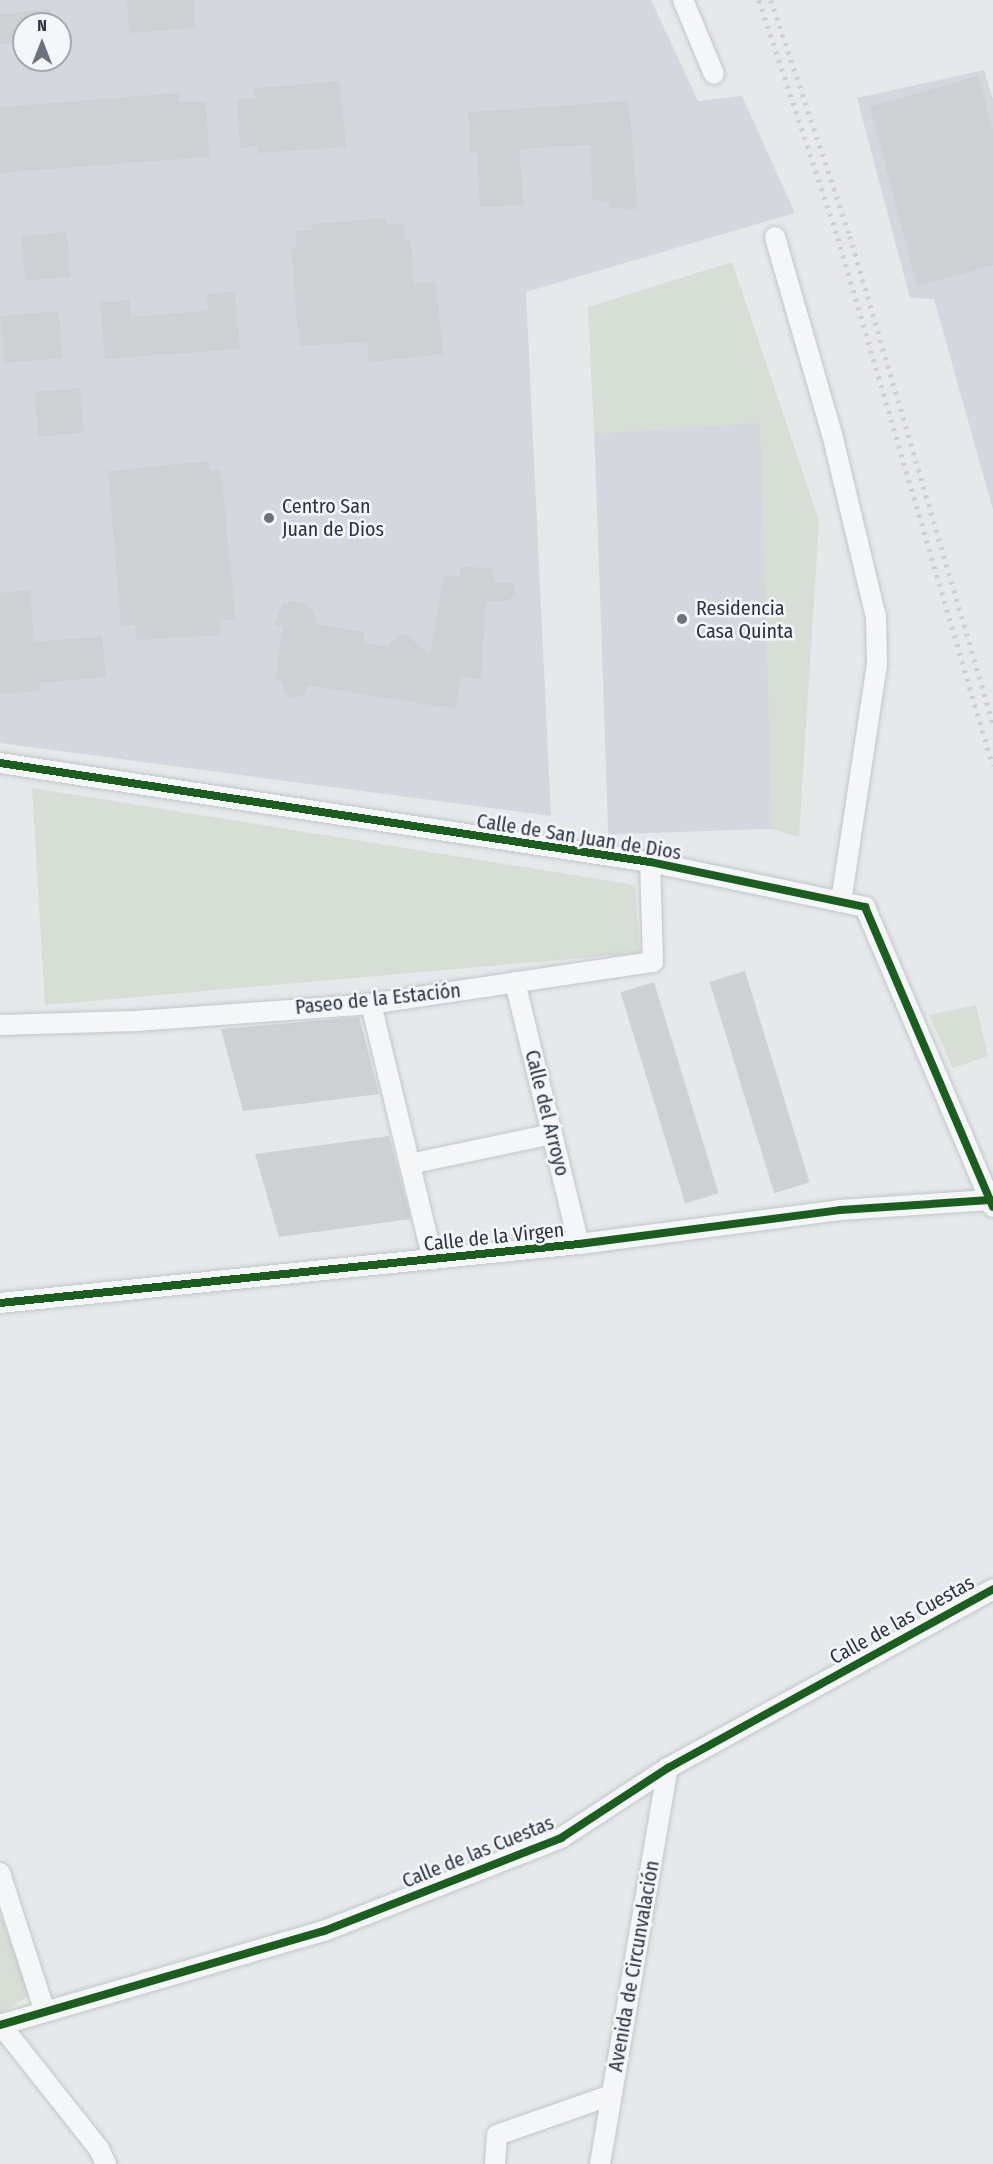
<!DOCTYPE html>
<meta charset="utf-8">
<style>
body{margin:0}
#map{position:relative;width:993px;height:2164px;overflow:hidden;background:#e6e8ea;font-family:"Fira Sans Condensed",sans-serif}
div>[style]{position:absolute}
.built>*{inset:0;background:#d4d7dd;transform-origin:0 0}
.green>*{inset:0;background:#d6ded6}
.building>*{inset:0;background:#ced0d3;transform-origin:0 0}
.roads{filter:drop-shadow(0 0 2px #c4c6c8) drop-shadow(0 0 2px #c4c6c8)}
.minor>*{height:20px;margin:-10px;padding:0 10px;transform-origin:10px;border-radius:10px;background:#f5f6f7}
.rail>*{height:4.5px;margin-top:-2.25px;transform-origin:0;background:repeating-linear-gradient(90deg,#cecfd2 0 3px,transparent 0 9px)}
.cycleway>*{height:8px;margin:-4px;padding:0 4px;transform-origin:4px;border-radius:4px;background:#1b5e20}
.dots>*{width:16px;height:16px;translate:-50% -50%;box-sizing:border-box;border:3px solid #f4f6f9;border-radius:50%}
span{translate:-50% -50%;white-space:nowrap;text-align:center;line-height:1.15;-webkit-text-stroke:5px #f4f6f9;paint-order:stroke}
.poi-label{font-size:20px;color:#2b3445}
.left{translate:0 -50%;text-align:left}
.street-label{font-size:20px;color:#2b3445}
.north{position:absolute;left:12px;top:12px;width:60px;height:60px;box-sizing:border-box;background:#f4f6f9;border:2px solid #a4a8b1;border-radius:50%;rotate:0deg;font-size:16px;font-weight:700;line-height:24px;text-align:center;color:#2b3445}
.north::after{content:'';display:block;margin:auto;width:21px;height:27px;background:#6c737f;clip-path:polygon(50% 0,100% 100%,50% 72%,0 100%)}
</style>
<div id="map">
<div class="built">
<div style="clip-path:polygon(evenodd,0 0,651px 0,698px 101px,742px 96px,795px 213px,526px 292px,551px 816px,0 743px,0 0,24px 24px,60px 24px,60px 60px,24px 60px,24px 24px)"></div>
<div style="clip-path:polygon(984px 70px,993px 99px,993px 510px,934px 299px,910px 298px,857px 98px)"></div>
<div style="left:760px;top:422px;width:407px;height:166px;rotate:88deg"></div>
</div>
<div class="green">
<div style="clip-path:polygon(732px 262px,819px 521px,799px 837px,772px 829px,760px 423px,594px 434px,588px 307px)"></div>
<div style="clip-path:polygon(32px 788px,635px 885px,640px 953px,45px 1005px)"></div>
<div style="clip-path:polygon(976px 1005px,988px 1056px,953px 1068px,929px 1015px)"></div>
<div style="clip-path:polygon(0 1913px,30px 1995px,0 2014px)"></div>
</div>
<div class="building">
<div style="clip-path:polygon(127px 0,194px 0,196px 28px,129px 33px)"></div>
<div style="clip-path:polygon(50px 9px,52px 24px,24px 24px,24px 42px,0 44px,0 14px)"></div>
<div style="clip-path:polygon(978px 76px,993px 130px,993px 265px,917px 286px,870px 107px)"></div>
<div style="clip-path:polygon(340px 81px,346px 147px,258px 153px,257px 147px,240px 148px,237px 99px,255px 99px,254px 88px)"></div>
<div style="clip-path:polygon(179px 93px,179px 102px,206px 102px,209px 157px,0 173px,0 107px)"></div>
<div style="clip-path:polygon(629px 101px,638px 209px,609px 208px,609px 201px,592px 200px,591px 145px,519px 149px,524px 205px,480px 207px,477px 153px,470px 153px,468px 112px)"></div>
<div style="clip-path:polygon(386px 218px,387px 224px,404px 223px,405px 241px,411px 240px,414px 284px,436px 281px,443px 354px,369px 362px,367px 342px,299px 346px,291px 249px,297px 249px,295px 231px,312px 230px,311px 224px)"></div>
<div style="left:67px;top:232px;width:45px;height:46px;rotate:85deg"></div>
<div style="clip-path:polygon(235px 291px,240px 349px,105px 359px,100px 302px,129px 300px,131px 317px,208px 311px,207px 294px)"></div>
<div style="left:59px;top:311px;width:47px;height:59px;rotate:85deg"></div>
<div style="left:80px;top:388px;width:45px;height:46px;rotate:85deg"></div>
<div style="clip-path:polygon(209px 461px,210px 470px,221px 470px,236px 620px,219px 620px,221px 635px,137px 640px,135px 625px,121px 626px,108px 471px)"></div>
<div style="clip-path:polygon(460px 567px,494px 568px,494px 582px,515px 583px,516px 595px,507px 601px,486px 602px,481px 679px,461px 677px,455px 709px,308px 685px,302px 696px,292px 698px,284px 692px,283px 682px,275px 680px,283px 626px,274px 626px,283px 604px,294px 601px,306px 604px,312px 609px,317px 624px,364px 632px,364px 643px,388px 646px,398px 635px,406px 634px,430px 655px,443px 576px,460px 576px)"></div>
<div style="clip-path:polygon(30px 590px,34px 642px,102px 636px,106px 677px,40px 683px,41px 691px,0 694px,0 593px)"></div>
<div style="left:745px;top:971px;width:221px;height:37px;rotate:73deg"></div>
<div style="left:654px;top:982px;width:221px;height:35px;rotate:73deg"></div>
<div style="clip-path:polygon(359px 1017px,379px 1094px,243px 1111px,221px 1029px)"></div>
<div style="clip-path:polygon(389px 1136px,411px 1219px,279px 1237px,255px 1154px)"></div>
</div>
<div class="roads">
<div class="minor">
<div style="left:683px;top:0;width:80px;rotate:67.3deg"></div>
<div style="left:775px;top:237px;width:205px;rotate:73.9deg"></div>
<div style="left:832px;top:434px;width:188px;rotate:76.5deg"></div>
<div style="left:876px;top:617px;width:47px;rotate:88.8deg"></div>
<div style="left:877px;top:664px;width:241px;rotate:98.6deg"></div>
<div style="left:0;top:763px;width:657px;rotate:8.66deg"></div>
<div style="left:650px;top:862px;width:220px;rotate:11.8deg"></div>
<div style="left:865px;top:907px;width:326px;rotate:66.9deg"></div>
<div style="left:515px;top:982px;width:270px;rotate:76.3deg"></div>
<div style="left:371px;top:1004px;width:263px;rotate:76.4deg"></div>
<div style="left:0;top:1025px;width:136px;rotate:-1.7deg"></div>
<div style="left:136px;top:1021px;width:236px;rotate:-4.1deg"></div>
<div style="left:371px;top:1004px;width:285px;rotate:-8.5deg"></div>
<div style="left:653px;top:962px;width:100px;rotate:-91.7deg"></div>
<div style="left:410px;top:1164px;width:145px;rotate:-11.9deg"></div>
<div style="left:0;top:1303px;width:582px;rotate:-5.82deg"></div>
<div style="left:579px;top:1244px;width:263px;rotate:-7.4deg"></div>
<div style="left:840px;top:1210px;width:150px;rotate:-3.8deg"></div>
<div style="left:0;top:1873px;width:143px;rotate:72.1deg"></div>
<div style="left:0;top:2024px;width:159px;rotate:51.6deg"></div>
<div style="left:99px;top:2149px;width:17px;rotate:65deg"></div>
<div style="left:0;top:2025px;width:337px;rotate:-16.2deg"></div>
<div style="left:324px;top:1931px;width:255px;rotate:-21.4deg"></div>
<div style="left:561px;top:1838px;width:128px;rotate:-33.2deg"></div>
<div style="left:668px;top:1768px;width:371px;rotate:-28.8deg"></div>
<div style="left:495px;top:2164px;width:29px;rotate:-86deg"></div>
<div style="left:497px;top:2135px;width:121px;rotate:-19.3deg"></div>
<div style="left:600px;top:2164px;width:402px;rotate:-80.3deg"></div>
</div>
</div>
<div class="rail">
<div style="left:759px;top:0;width:251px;rotate:71.6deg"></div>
<div style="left:838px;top:238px;width:550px;rotate:73.64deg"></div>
<div style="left:771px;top:0;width:249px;rotate:71.5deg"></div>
<div style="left:850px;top:236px;width:508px;rotate:73.64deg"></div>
</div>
<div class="cycleway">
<div style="left:0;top:763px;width:657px;rotate:8.66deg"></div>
<div style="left:650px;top:862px;width:220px;rotate:11.8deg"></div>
<div style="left:865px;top:907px;width:326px;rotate:66.9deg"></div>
<div style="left:0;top:1303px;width:582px;rotate:-5.82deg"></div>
<div style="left:579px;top:1244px;width:263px;rotate:-7.4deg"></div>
<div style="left:840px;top:1210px;width:150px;rotate:-3.8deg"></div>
<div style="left:0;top:2025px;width:337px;rotate:-16.2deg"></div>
<div style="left:324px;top:1931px;width:255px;rotate:-21.4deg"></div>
<div style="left:561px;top:1838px;width:128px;rotate:-33.2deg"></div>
<div style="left:668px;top:1768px;width:371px;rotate:-28.8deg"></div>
</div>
<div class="dots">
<div style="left:269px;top:518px;background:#6c737f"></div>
<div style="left:682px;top:619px;background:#6c737f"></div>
</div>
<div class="poi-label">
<span class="left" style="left:282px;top:518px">Centro San<br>Juan de Dios</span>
<span class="left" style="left:696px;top:620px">Residencia<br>Casa Quinta</span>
</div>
<div class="street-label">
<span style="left:579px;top:837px;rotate:9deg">Calle de San Juan de Dios</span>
<span style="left:378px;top:999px;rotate:-6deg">Paseo de la Estación</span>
<span style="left:547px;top:1113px;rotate:76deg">Calle del Arroyo</span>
<span style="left:494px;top:1237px;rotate:-6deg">Calle de la Virgen</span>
<span style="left:902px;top:1620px;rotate:-29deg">Calle de las Cuestas</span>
<span style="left:478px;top:1852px;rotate:-22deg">Calle de las Cuestas</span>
<span style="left:634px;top:1966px;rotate:-80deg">Avenida de Circunvalación</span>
</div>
<div class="north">N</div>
</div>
